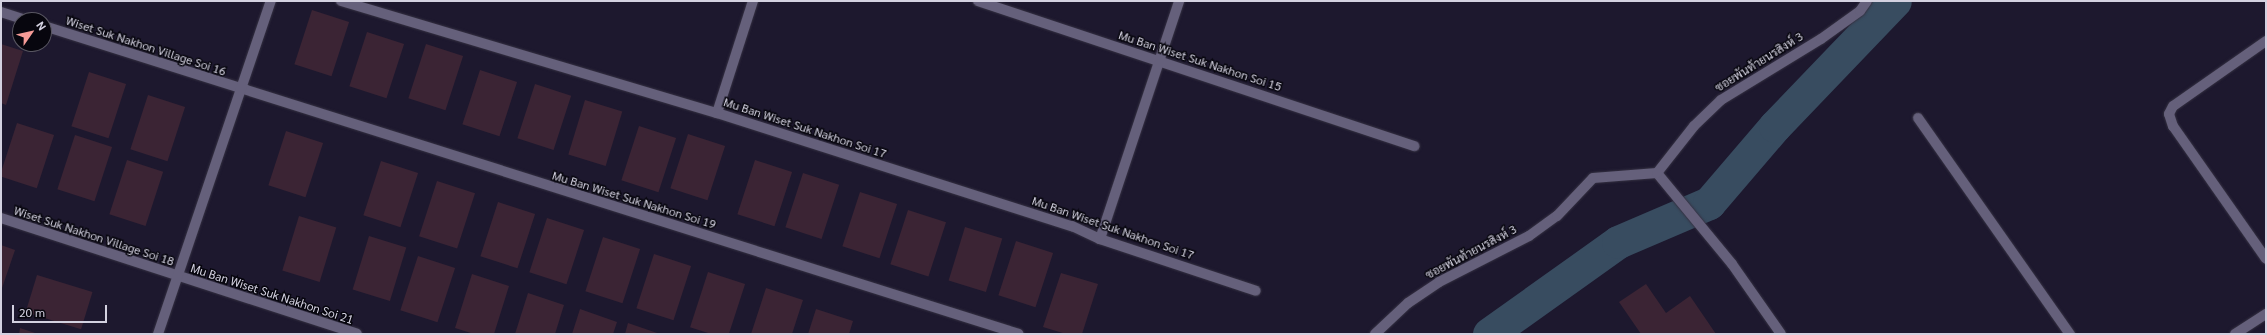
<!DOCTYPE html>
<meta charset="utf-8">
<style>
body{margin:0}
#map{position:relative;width:2267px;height:335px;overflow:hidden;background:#1d182e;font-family:Georgia,Sarabun,serif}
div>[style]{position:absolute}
.canal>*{height:33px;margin:-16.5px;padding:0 16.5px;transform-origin:16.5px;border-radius:16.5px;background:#384c60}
.building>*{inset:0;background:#3b2434;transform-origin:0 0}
.roads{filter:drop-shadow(0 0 1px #353142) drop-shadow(0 0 1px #353142)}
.minor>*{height:10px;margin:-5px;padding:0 5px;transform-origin:5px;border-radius:5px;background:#65607b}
span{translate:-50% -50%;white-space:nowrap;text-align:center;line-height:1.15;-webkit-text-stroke:3px #07060e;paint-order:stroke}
.street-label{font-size:12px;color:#d3d1e0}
.frame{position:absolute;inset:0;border:2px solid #d3d1e0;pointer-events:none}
.north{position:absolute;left:12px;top:12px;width:40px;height:40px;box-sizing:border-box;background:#07060e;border:1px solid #595762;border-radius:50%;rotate:56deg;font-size:11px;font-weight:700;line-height:16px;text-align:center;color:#d3d1e0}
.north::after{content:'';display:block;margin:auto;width:14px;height:18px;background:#f59b97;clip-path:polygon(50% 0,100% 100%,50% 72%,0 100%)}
.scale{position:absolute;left:12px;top:305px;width:95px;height:18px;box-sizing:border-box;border:2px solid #d3d1e0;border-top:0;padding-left:5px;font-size:12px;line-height:14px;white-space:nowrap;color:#d3d1e0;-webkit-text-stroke:3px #07060e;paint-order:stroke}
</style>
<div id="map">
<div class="canal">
<div style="left:1489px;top:334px;width:158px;rotate:-35.5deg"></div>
<div style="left:1618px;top:242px;width:99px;rotate:-23.2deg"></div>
<div style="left:1709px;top:203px;width:101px;rotate:-49.4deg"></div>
<div style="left:1775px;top:126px;width:173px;rotate:-46.2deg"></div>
</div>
<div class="building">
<div style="left:312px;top:10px;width:39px;height:57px;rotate:18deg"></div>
<div style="left:367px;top:32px;width:39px;height:57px;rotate:18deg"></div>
<div style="clip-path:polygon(1px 44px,23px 51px,6px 105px,1px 103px)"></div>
<div style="left:426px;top:44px;width:39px;height:57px;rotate:18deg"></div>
<div style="left:480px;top:70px;width:39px;height:57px;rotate:18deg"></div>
<div style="left:89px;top:72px;width:39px;height:57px;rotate:18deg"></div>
<div style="left:535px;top:84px;width:38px;height:57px;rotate:18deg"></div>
<div style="left:148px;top:95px;width:39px;height:57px;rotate:18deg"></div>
<div style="left:585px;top:100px;width:39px;height:57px;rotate:17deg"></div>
<div style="left:17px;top:123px;width:39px;height:56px;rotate:18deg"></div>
<div style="left:639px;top:126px;width:39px;height:57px;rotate:18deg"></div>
<div style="left:286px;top:131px;width:39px;height:57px;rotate:18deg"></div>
<div style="left:688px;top:134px;width:39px;height:57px;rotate:18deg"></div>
<div style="left:75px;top:135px;width:39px;height:57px;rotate:18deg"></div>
<div style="left:127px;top:160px;width:38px;height:57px;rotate:18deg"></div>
<div style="left:755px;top:160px;width:39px;height:57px;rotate:18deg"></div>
<div style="left:381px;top:161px;width:39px;height:57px;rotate:18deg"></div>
<div style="left:803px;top:173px;width:38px;height:57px;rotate:18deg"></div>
<div style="left:437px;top:181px;width:40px;height:58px;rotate:18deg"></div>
<div style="left:860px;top:192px;width:39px;height:57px;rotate:18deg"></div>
<div style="left:498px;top:202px;width:39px;height:57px;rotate:18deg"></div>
<div style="left:908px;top:210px;width:40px;height:57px;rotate:18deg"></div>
<div style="left:299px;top:216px;width:39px;height:57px;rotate:17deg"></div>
<div style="left:547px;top:218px;width:39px;height:57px;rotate:18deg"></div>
<div style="left:965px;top:227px;width:39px;height:56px;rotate:17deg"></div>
<div style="left:369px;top:236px;width:39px;height:56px;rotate:17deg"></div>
<div style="left:603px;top:237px;width:39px;height:57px;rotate:18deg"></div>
<div style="left:1016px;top:241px;width:39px;height:57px;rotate:18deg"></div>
<div style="clip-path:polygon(1px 245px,15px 250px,1px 291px)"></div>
<div style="left:654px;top:254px;width:39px;height:57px;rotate:18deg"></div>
<div style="left:418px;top:256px;width:39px;height:57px;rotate:18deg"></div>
<div style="left:708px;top:272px;width:39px;height:58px;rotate:18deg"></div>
<div style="clip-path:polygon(1061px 273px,1098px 284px,1082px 334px,1066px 334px,1043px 327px)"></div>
<div style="clip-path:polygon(472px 274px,509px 286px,494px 334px,474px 334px,455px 328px)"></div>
<div style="left:37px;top:275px;width:58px;height:39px;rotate:17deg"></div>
<div style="clip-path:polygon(1646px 284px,1666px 313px,1690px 296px,1716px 334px,1641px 334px,1619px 302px)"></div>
<div style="clip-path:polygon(766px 288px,803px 300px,792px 334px,751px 334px)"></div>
<div style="clip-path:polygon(528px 293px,564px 305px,555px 334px,515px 334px)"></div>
<div style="clip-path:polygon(580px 309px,617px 322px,613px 334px,572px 334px)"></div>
<div style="clip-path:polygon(816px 309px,853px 321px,849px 334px,808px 334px)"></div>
<div style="clip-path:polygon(628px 323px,660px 334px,625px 334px)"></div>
<div style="clip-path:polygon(20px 328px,38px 334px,19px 334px)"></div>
</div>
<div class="roads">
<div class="minor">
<div style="left:341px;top:1px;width:392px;rotate:16.6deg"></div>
<div style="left:717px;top:113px;width:373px;rotate:17.7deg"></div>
<div style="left:1072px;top:226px;width:31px;rotate:25deg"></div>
<div style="left:1100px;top:239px;width:164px;rotate:18.4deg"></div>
<div style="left:978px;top:1px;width:460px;rotate:18.4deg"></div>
<div style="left:1px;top:12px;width:25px;rotate:18deg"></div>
<div style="left:44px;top:26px;width:1022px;rotate:17.53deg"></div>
<div style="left:2266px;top:41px;width:113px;rotate:145deg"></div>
<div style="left:2173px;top:106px;width:9px;rotate:117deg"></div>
<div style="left:2169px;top:114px;width:13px;rotate:72deg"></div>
<div style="left:2173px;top:126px;width:162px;rotate:55deg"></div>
<div style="left:717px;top:113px;width:118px;rotate:-72.2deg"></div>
<div style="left:1918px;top:118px;width:264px;rotate:54.9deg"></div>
<div style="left:1657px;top:173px;width:118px;rotate:50.5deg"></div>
<div style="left:1732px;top:264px;width:85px;rotate:55deg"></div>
<div style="left:1px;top:218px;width:374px;rotate:18deg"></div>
<div style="left:1100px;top:239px;width:251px;rotate:-71.6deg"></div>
<div style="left:158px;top:334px;width:352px;rotate:-71.3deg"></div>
<div style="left:1375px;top:334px;width:45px;rotate:-43.2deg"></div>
<div style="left:1408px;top:303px;width:37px;rotate:-34deg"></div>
<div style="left:1439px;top:282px;width:101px;rotate:-27.1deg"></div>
<div style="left:1529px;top:236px;width:34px;rotate:-36deg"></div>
<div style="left:1557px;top:216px;width:52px;rotate:-46.5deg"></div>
<div style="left:1593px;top:178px;width:64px;rotate:-4.5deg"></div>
<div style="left:1657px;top:173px;width:60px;rotate:-51.8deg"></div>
<div style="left:1694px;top:126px;width:37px;rotate:-44deg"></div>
<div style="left:1721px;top:100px;width:117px;rotate:-31.4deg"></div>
<div style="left:1821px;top:39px;width:48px;rotate:-35.7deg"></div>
<div style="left:1860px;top:11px;width:12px;rotate:-55deg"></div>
<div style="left:2235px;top:334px;width:37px;rotate:-33deg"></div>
</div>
</div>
<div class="street-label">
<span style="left:146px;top:46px;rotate:18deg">Wiset Suk Nakhon Village Soi 16</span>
<span style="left:1200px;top:61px;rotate:18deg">Mu Ban Wiset Suk Nakhon Soi 15</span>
<span style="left:1759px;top:62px;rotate:-32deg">ซอยพันท้ายนรสิงห์ 3</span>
<span style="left:805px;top:128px;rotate:18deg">Mu Ban Wiset Suk Nakhon Soi 17</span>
<span style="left:634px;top:200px;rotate:17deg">Mu Ban Wiset Suk Nakhon Soi 19</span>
<span style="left:1113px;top:228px;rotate:19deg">Mu Ban Wiset Suk Nakhon Soi 17</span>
<span style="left:94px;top:236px;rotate:18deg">Wiset Suk Nakhon Village Soi 18</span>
<span style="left:1471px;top:252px;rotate:-28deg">ซอยพันท้ายนรสิงห์ 3</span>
<span style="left:272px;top:294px;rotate:18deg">Mu Ban Wiset Suk Nakhon Soi 21</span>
</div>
<div class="frame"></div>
<div class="north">N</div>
<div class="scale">20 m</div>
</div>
